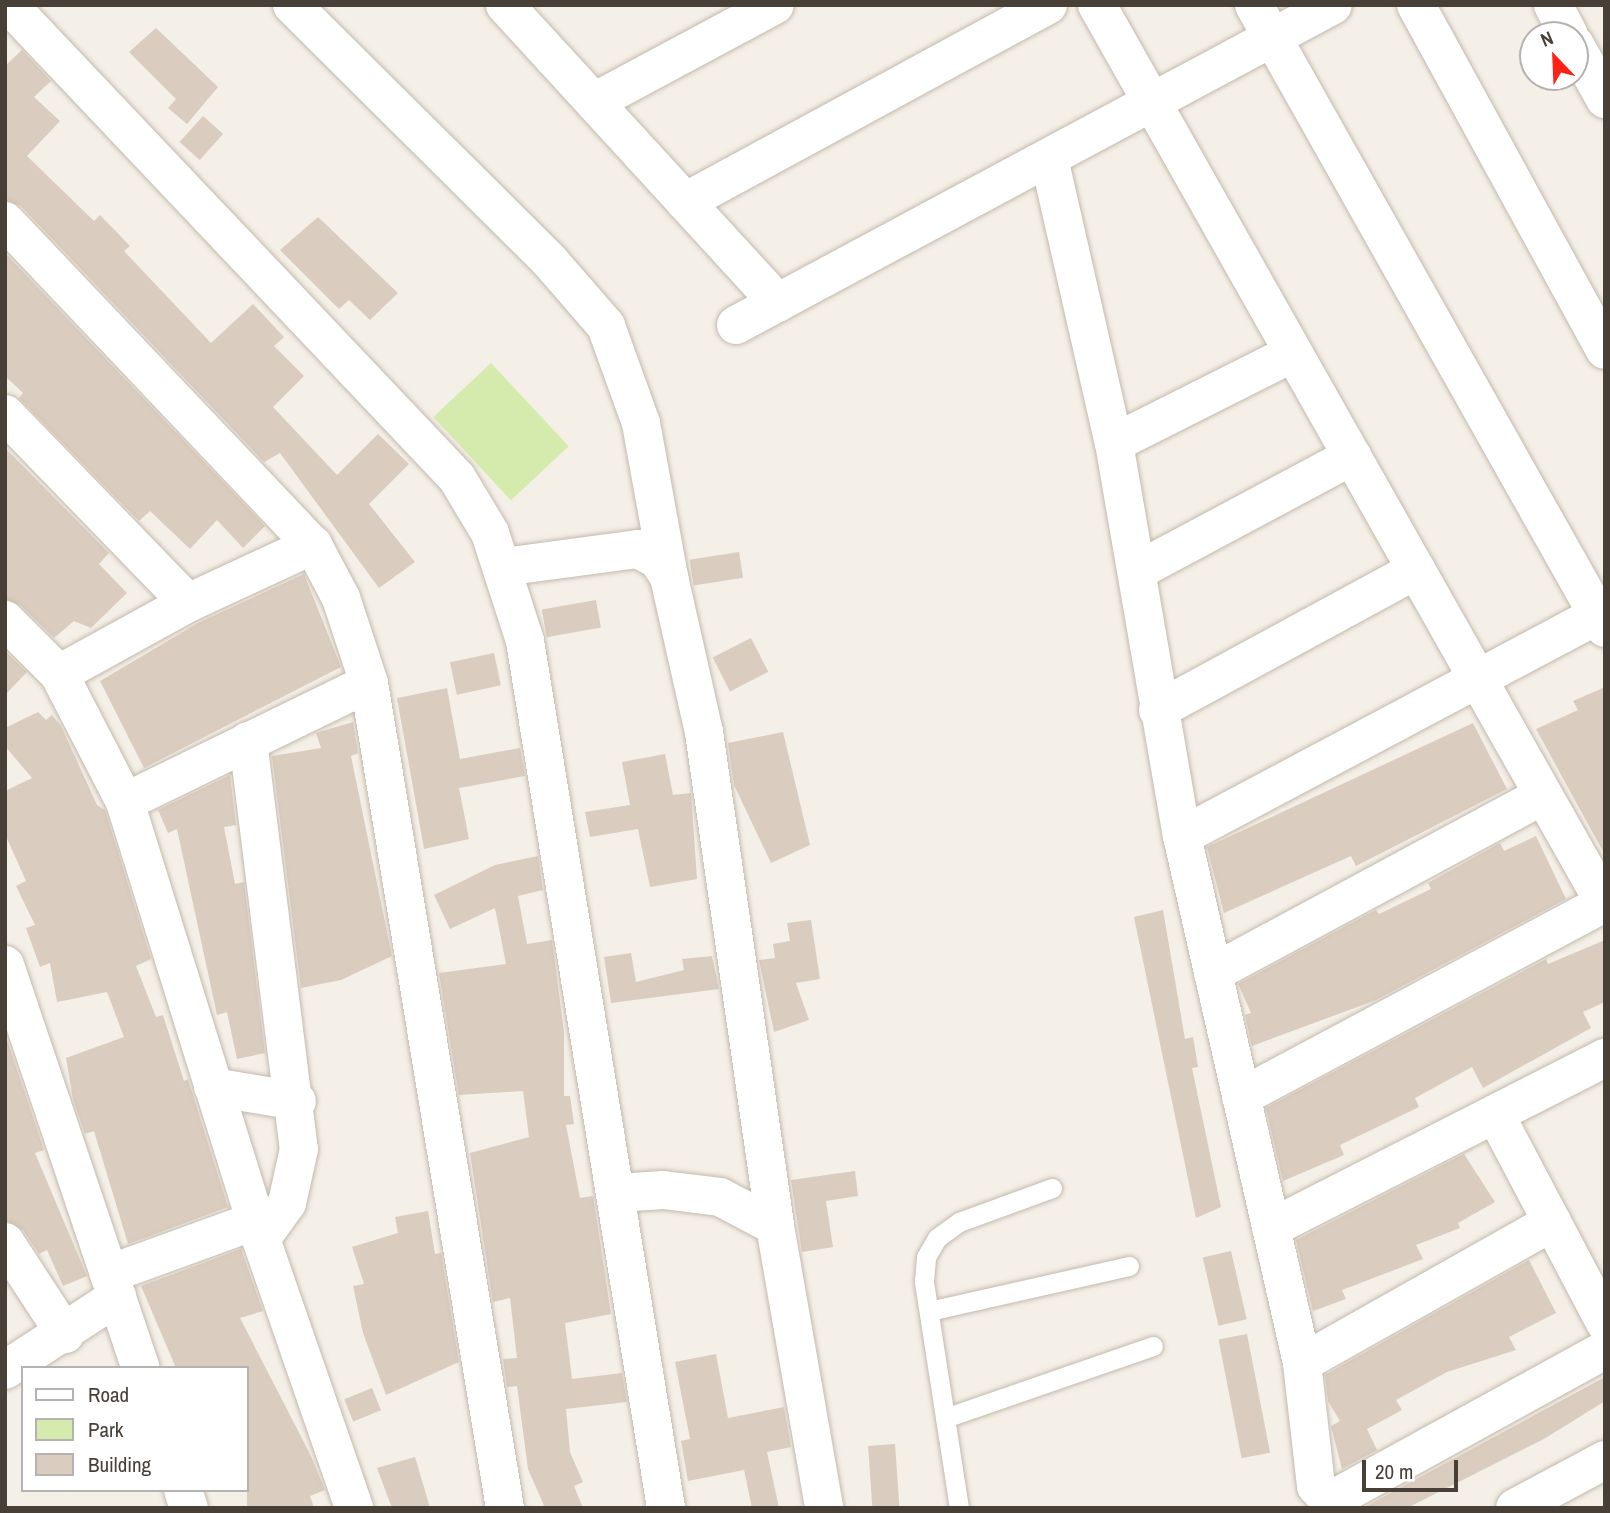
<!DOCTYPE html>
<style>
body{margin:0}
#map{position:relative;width:1610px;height:1513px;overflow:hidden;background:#f4efe7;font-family:"Archivo Narrow",sans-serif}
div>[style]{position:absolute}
.green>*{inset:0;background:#d5ebae;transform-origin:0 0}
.building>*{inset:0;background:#dacdbf;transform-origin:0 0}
.roads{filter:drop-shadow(0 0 2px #c4b9ac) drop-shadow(0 0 2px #c4b9ac)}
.lane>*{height:19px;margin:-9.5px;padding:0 9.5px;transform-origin:9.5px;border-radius:9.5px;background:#fff}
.street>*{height:38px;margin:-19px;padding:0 19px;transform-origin:19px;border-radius:19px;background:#fff}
span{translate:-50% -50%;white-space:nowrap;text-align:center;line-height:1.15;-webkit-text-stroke:5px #fff;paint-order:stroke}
.frame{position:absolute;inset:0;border:7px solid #483f36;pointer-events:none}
.legend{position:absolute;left:21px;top:1366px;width:228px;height:126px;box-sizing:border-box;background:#fff;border:2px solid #b6b2af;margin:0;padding:9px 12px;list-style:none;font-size:21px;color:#483f36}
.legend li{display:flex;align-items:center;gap:14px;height:35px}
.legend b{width:35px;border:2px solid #b6b2af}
.north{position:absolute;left:1519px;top:21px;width:70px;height:70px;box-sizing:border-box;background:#fff;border:2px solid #b6b2af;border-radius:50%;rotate:337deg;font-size:19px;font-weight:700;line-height:28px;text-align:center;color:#483f36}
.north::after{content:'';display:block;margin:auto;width:24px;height:32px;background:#ff2114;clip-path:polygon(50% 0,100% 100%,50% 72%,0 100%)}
.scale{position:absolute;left:1362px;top:1460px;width:96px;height:32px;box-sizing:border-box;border:4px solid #483f36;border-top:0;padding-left:9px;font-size:21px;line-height:24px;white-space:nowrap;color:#483f36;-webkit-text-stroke:5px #fff;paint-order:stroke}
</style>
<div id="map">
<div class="green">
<div style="left:491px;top:363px;width:114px;height:79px;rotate:47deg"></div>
</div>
<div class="building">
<div style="clip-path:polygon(156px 28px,218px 87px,187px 124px,168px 108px,176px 99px,129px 52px)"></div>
<div style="clip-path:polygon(22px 50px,51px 81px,34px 97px,60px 121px,27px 156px,94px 221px,100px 215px,130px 246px,124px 251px,211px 343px,253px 304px,284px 337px,274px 346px,304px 376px,273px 407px,337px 475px,378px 434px,409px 464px,369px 504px,415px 562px,379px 588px,280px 453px,264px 462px,21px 206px,5px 200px,5px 66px)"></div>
<div style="left:203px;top:116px;width:27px;height:35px;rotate:42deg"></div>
<div style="clip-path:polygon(318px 217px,398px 293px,370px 320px,349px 300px,339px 309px,280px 250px)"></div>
<div style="clip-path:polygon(5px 253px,265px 526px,243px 548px,217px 520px,190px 549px,150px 511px,139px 521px,19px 398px,23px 393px,5px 376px)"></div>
<div style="clip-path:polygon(5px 448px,109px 553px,99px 564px,127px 593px,91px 628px,74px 621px,54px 638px,20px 605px,5px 599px)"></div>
<div style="left:739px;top:552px;width:26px;height:50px;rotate:81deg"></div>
<div style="clip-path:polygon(304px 574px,341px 667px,144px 768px,100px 681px,198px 623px)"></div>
<div style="left:596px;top:600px;width:28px;height:55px;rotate:80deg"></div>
<div style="left:751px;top:638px;width:38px;height:43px;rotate:63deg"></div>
<div style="clip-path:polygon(5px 651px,27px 672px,5px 695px)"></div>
<div style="left:494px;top:653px;width:33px;height:45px;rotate:78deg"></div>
<div style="clip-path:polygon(1605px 687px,1605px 855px,1536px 729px,1578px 710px,1573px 701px)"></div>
<div style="clip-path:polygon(447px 688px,460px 759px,520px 748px,525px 776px,459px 788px,469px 839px,424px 849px,397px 698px)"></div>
<div style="clip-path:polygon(38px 712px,46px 720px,52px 715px,61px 726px,97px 805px,105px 810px,151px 959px,136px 966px,156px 1017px,163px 1015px,184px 1081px,188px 1079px,228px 1207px,128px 1244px,94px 1131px,85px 1134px,73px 1099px,66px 1058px,124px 1037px,107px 992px,57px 1002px,50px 963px,40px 967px,26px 928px,35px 925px,16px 886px,26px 881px,5px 834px,5px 791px,32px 778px,5px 746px,5px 728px)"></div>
<div style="clip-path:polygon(353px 722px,358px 753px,351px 756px,392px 956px,341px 980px,301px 988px,272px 756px,321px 748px,316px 733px)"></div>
<div style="clip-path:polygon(1473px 723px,1507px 789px,1356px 866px,1351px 856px,1224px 913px,1207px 847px)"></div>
<div style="clip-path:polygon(783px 732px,810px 845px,771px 863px,734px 785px,728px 743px)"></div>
<div style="clip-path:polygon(665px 754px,673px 795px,691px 793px,697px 879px,650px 887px,638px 829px,590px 837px,585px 812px,630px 805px,622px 762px)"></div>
<div style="clip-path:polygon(230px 775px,236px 825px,224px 827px,235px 884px,244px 882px,265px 1053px,237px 1059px,227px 1012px,217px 1015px,177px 829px,168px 833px,158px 810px)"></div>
<div style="clip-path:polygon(1536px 836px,1566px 899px,1376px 1000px,1252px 1046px,1245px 1015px,1251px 1013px,1238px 984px,1376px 910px,1379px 914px,1431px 889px,1428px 883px,1500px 843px,1504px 851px)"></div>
<div style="clip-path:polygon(538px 856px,543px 890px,518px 896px,527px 944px,552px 940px,564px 1032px,564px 1096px,570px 1096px,574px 1124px,566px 1125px,580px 1198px,593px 1196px,611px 1314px,565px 1323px,572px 1379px,622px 1373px,627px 1402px,566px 1409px,570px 1452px,583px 1482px,574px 1486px,583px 1508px,545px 1508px,528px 1469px,517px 1386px,507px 1387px,503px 1359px,517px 1358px,510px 1298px,493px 1302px,470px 1153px,529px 1137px,523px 1091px,459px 1095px,439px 973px,506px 964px,495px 908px,450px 929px,434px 895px,495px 865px)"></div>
<div style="clip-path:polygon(1163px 910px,1185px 1039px,1193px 1037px,1198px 1067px,1192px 1068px,1221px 1207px,1196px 1218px,1134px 917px)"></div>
<div style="clip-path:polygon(811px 920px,820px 979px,796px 983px,809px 1020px,774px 1032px,759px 960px,775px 958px,773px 944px,790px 941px,787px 923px)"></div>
<div style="clip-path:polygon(1605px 940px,1605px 1002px,1583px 1012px,1591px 1028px,1483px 1088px,1472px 1067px,1415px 1098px,1419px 1107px,1340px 1145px,1344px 1155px,1283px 1181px,1266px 1108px,1546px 959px,1548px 964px)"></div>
<div style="clip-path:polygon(631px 953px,636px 982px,684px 970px,682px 959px,712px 956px,719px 989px,611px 1003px,604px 957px)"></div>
<div style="clip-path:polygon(5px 1034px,44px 1150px,35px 1153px,87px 1276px,63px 1286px,47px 1250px,39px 1254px,23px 1230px,5px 1220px)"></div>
<div style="clip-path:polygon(1464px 1154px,1495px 1202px,1458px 1223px,1460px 1228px,1416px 1245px,1423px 1259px,1342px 1290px,1346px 1299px,1313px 1311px,1296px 1240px)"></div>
<div style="clip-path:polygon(855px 1171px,858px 1196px,826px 1201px,833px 1247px,802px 1252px,791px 1180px)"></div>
<div style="clip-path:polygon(428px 1211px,435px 1254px,441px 1253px,459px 1362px,386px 1395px,363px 1333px,353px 1286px,364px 1284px,352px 1247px,398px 1233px,395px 1217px)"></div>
<div style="clip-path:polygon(241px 1249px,263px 1311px,240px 1318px,311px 1456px,325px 1490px,310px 1496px,314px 1508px,247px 1508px,247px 1368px,176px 1368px,141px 1286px)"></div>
<div style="left:1231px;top:1251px;width:70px;height:29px;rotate:77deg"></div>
<div style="clip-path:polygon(1529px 1260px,1556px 1313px,1509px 1337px,1516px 1350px,1447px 1372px,1396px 1400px,1402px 1410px,1367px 1429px,1377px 1450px,1342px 1469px,1331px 1426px,1340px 1421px,1328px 1401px,1325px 1375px)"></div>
<div style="left:1247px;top:1334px;width:121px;height:29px;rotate:79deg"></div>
<div style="clip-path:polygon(716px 1354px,728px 1418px,784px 1407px,791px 1447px,767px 1452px,779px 1508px,752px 1508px,744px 1470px,688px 1481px,681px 1441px,690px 1439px,675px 1362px)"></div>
<div style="clip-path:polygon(1605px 1377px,1605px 1401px,1544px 1439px,1407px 1508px,1363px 1508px)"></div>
<div style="left:372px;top:1388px;width:24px;height:30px;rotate:68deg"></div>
<div style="left:895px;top:1444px;width:64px;height:27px;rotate:86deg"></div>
<div style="clip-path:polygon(415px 1457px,430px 1508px,392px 1508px,377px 1468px)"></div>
</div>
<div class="roads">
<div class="lane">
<div style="left:929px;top:1311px;width:205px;rotate:-12.7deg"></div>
<div style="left:945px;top:1418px;width:220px;rotate:-19.1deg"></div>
<div style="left:959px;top:1508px;width:230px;rotate:-98.8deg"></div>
<div style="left:924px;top:1281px;width:24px;rotate:-85deg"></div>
<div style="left:926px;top:1257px;width:22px;rotate:-60deg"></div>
<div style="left:937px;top:1238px;width:27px;rotate:-36deg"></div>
<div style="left:959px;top:1222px;width:99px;rotate:-20.1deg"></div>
</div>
<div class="street">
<div style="left:9px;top:5px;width:651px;rotate:46.55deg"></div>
<div style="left:457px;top:478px;width:64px;rotate:59deg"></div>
<div style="left:490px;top:533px;width:114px;rotate:72deg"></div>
<div style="left:525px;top:641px;width:878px;rotate:80.76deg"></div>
<div style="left:292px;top:5px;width:361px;rotate:44.8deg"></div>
<div style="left:548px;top:259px;width:89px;rotate:49.1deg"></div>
<div style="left:606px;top:326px;width:103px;rotate:70.2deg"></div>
<div style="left:641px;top:423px;width:157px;rotate:79.7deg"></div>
<div style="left:505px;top:5px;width:404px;rotate:47.5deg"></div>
<div style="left:1097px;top:5px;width:1033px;rotate:60.53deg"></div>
<div style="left:1254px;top:5px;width:715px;rotate:60.6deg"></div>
<div style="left:1416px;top:5px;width:393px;rotate:61.3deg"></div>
<div style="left:1553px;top:5px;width:34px;rotate:62deg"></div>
<div style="left:1575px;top:45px;width:62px;rotate:60.9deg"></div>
<div style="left:594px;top:102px;width:205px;rotate:-28.2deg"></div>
<div style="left:1049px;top:158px;width:292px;rotate:77.2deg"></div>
<div style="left:1114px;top:443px;width:399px;rotate:80.2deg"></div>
<div style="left:1182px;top:836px;width:540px;rotate:77.17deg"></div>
<div style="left:1302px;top:1363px;width:124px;rotate:83.5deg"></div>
<div style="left:1316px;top:1486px;width:16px;rotate:47deg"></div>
<div style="left:1327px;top:1498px;width:12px;rotate:-9deg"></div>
<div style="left:1339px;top:1496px;width:303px;rotate:-28.8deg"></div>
<div style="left:685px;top:202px;width:413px;rotate:-28.5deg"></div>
<div style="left:5px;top:221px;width:447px;rotate:46.5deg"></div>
<div style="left:313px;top:545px;width:60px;rotate:62.2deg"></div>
<div style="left:341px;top:598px;width:89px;rotate:71.8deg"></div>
<div style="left:369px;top:683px;width:836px;rotate:80.64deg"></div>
<div style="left:736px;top:325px;width:677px;rotate:-28.19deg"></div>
<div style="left:5px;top:414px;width:263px;rotate:45.9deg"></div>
<div style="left:1114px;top:443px;width:200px;rotate:-26.7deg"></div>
<div style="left:503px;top:567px;width:136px;rotate:-7.6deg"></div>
<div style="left:638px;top:549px;width:21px;rotate:28deg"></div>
<div style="left:657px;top:559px;width:22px;rotate:56deg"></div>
<div style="left:669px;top:577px;width:159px;rotate:77.3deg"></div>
<div style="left:704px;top:732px;width:499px;rotate:81.8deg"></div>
<div style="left:775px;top:1226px;width:286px;rotate:80.1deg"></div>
<div style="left:1137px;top:571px;width:244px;rotate:-28.1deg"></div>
<div style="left:5px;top:620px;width:76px;rotate:45deg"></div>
<div style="left:59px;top:674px;width:144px;rotate:62.7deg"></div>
<div style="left:125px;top:802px;width:458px;rotate:72.7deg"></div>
<div style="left:261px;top:1239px;width:285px;rotate:70.9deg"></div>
<div style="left:59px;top:674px;width:147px;rotate:-28.8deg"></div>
<div style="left:188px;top:603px;width:138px;rotate:-24.9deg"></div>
<div style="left:1158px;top:710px;width:294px;rotate:-28.5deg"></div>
<div style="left:248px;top:741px;width:411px;rotate:82.9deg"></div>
<div style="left:299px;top:1149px;width:55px;rotate:102.5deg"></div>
<div style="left:287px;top:1203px;width:44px;rotate:125.8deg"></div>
<div style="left:125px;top:802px;width:271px;rotate:-26deg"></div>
<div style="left:1182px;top:836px;width:479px;rotate:-28deg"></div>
<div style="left:5px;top:965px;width:425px;rotate:71.4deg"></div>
<div style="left:1213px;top:973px;width:375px;rotate:-28.3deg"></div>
<div style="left:213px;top:1087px;width:85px;rotate:9.5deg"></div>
<div style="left:1241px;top:1097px;width:412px;rotate:-28.1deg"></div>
<div style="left:1495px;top:1114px;width:236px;rotate:62.2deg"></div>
<div style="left:617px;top:1193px;width:46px;rotate:-3.7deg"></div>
<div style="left:663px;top:1190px;width:57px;rotate:7deg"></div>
<div style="left:720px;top:1197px;width:62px;rotate:27.8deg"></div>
<div style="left:1271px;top:1228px;width:375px;rotate:-27deg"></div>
<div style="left:5px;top:1242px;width:110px;rotate:56.9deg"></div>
<div style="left:109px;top:1274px;width:155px;rotate:-20deg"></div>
<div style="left:1302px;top:1363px;width:287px;rotate:-29.4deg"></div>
<div style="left:5px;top:1370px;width:134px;rotate:-33.1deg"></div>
<div style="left:183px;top:1490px;width:19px;rotate:72deg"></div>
<div style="left:1515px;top:1508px;width:102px;rotate:-28.1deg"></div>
</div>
</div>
<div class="frame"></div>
<ul class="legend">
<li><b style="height:9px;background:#fff"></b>Road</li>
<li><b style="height:19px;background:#d5ebae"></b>Park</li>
<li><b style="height:19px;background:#dacdbf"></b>Building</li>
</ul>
<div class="north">N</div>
<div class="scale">20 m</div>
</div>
